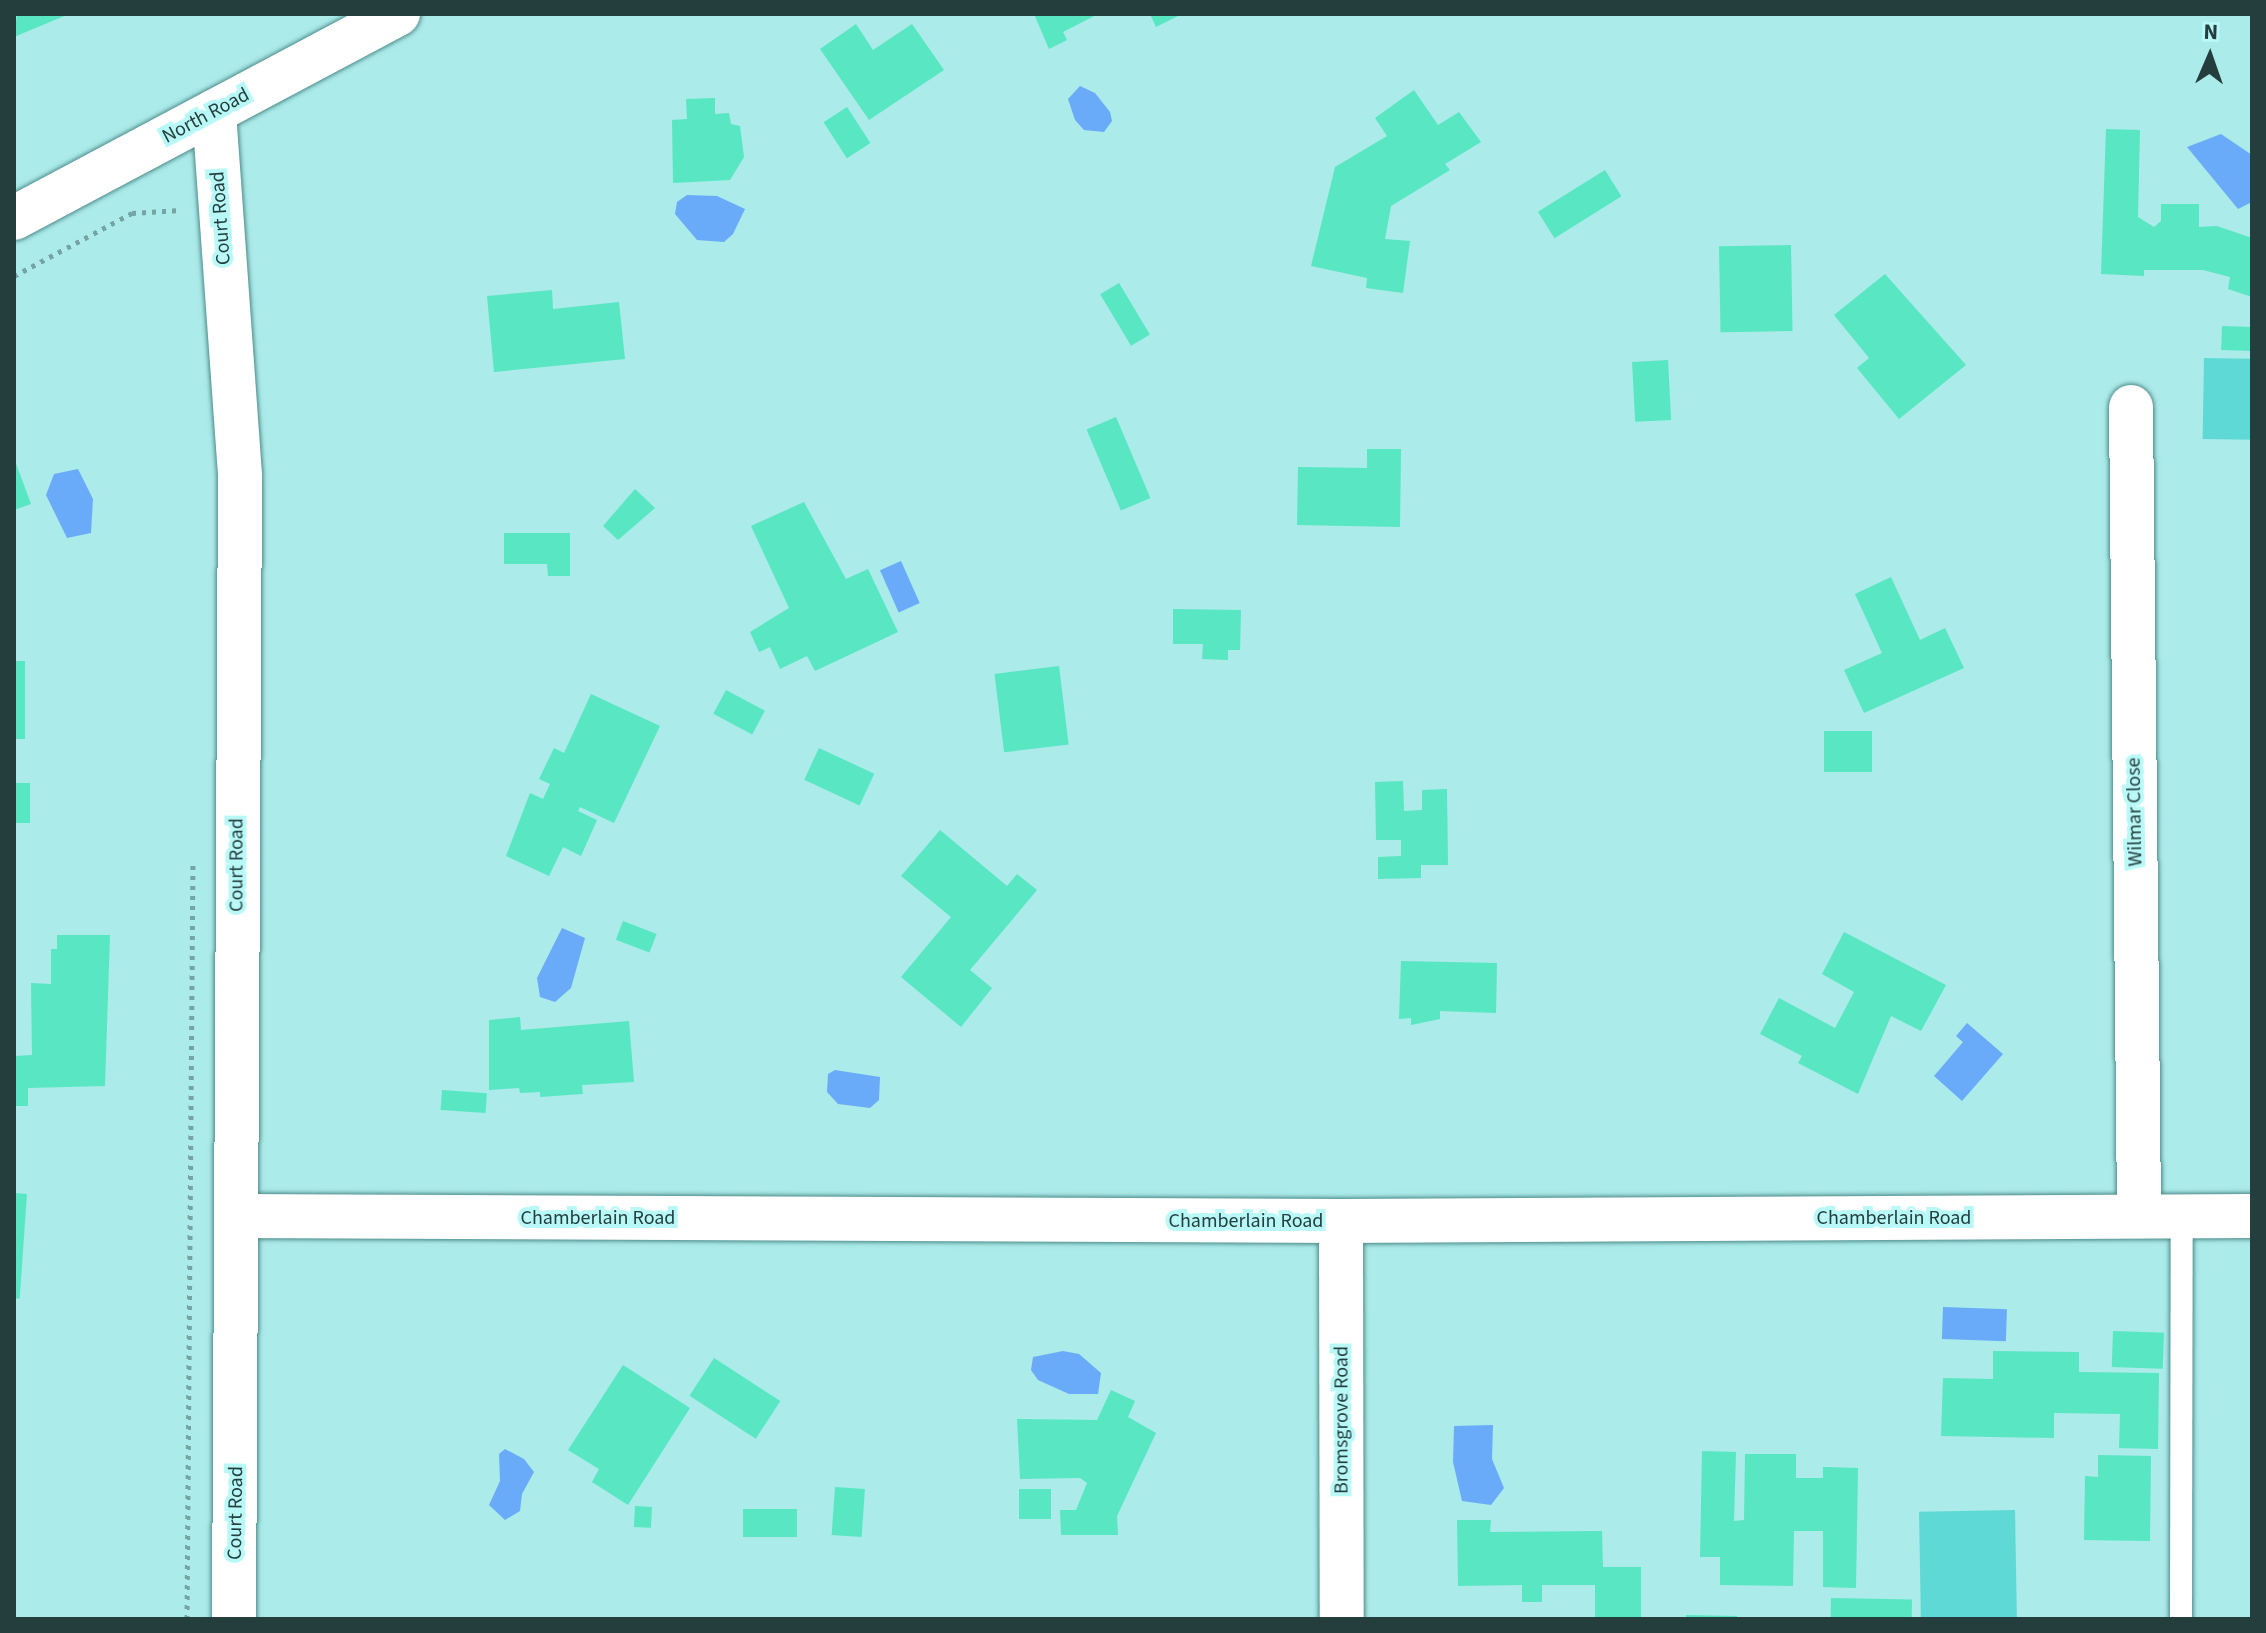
<!DOCTYPE html>
<style>
body{margin:0}
#map{position:relative;width:2266px;height:1633px;overflow:hidden;background:#abebe9;font-family:"Source Sans 3",sans-serif}
div>[style]{position:absolute}
.green>*{inset:0;background:#5fd9d6;transform-origin:0 0}
.water>*{inset:0;background:#69abf9;transform-origin:0 0}
.building>*{inset:0;background:#58e6c3;transform-origin:0 0}
.path>*{height:5px;margin-top:-2.5px;transform-origin:0;background:repeating-linear-gradient(90deg,#74a5a4 0 4px,transparent 0 10px)}
.roads{filter:drop-shadow(0 0 2px #4d8b8a) drop-shadow(0 0 2px #4d8b8a)}
.service>*{height:22px;margin:-11px;padding:0 11px;transform-origin:11px;border-radius:11px;background:#fff}
.minor>*{height:44px;margin:-22px;padding:0 22px;transform-origin:22px;border-radius:22px;background:#fff}
.tertiary>*{height:44px;margin:-22px;padding:0 22px;transform-origin:22px;border-radius:22px;background:#fff}
span{translate:-50% -50%;white-space:nowrap;text-align:center;line-height:1.15;-webkit-text-stroke:8px #b8f9f7;paint-order:stroke}
.street-label{font-size:20px;color:#243e3e}
.frame{position:absolute;inset:0;border:16px solid #243e3e;pointer-events:none}
.north{position:absolute;left:2170px;top:16px;width:80px;height:80px;-webkit-text-stroke:6px #b8f9f7;paint-order:stroke;rotate:2deg;font-size:22px;font-weight:700;line-height:32px;text-align:center;color:#243e3e}
.north::after{content:'';display:block;margin:auto;width:28px;height:36px;background:#243e3e;clip-path:polygon(50% 0,100% 100%,50% 72%,0 100%)}
</style>
<div id="map">
<div class="green">
<div style="left:2204px;top:358px;width:48px;height:81px;rotate:1deg"></div>
<div style="left:2015px;top:1510px;width:109px;height:96px;rotate:89deg"></div>
</div>
<div class="water">
<div style="clip-path:polygon(1080px 86px,1095px 93px,1110px 112px,1112px 121px,1104px 132px,1084px 130px,1075px 120px,1068px 99px)"></div>
<div style="clip-path:polygon(2221px 134px,2252px 155px,2252px 202px,2238px 209px,2187px 147px)"></div>
<div style="clip-path:polygon(687px 195px,717px 196px,745px 209px,733px 234px,724px 242px,697px 240px,675px 214px,677px 202px)"></div>
<div style="clip-path:polygon(78px 469px,93px 499px,91px 533px,67px 538px,46px 495px,54px 474px)"></div>
<div style="left:901px;top:561px;width:46px;height:23px;rotate:66deg"></div>
<div style="clip-path:polygon(562px 928px,585px 938px,571px 988px,555px 1002px,540px 997px,537px 978px)"></div>
<div style="clip-path:polygon(1967px 1023px,2003px 1054px,1962px 1101px,1934px 1076px,1963px 1042px,1956px 1036px)"></div>
<div style="clip-path:polygon(835px 1070px,880px 1077px,879px 1100px,870px 1108px,838px 1104px,827px 1092px,828px 1074px)"></div>
<div style="left:1943px;top:1307px;width:64px;height:32px;rotate:2deg"></div>
<div style="clip-path:polygon(1063px 1351px,1079px 1354px,1101px 1373px,1098px 1394px,1069px 1394px,1038px 1380px,1031px 1370px,1033px 1357px)"></div>
<div style="clip-path:polygon(1493px 1425px,1492px 1459px,1504px 1488px,1491px 1505px,1462px 1501px,1453px 1462px,1454px 1426px)"></div>
<div style="clip-path:polygon(505px 1449px,524px 1459px,534px 1472px,522px 1494px,520px 1511px,505px 1520px,489px 1505px,500px 1481px,499px 1454px)"></div>
</div>
<div class="building">
<div style="clip-path:polygon(17px 14px,69px 14px,14px 37px)"></div>
<div style="clip-path:polygon(1034px 14px,1098px 14px,1063px 32px,1067px 40px,1049px 49px)"></div>
<div style="clip-path:polygon(1150px 14px,1182px 14px,1156px 27px)"></div>
<div style="clip-path:polygon(856px 24px,873px 50px,912px 24px,944px 70px,869px 120px,820px 49px)"></div>
<div style="clip-path:polygon(1414px 90px,1438px 125px,1459px 112px,1481px 142px,1445px 164px,1450px 170px,1391px 206px,1385px 239px,1410px 241px,1403px 293px,1366px 288px,1367px 278px,1311px 266px,1335px 167px,1387px 136px,1375px 118px)"></div>
<div style="clip-path:polygon(715px 98px,715px 114px,729px 113px,731px 124px,740px 126px,744px 157px,730px 180px,673px 183px,672px 120px,687px 119px,686px 99px)"></div>
<div style="left:847px;top:107px;width:43px;height:28px;rotate:57deg"></div>
<div style="clip-path:polygon(2106px 129px,2140px 130px,2138px 217px,2154px 227px,2161px 221px,2161px 204px,2199px 204px,2199px 227px,2217px 226px,2252px 238px,2252px 297px,2228px 289px,2230px 277px,2203px 270px,2144px 270px,2144px 276px,2101px 274px)"></div>
<div style="left:1605px;top:170px;width:31px;height:79px;rotate:58deg"></div>
<div style="left:1791px;top:245px;width:86px;height:72px;rotate:89deg"></div>
<div style="clip-path:polygon(1885px 274px,1966px 365px,1899px 419px,1857px 368px,1869px 358px,1834px 315px)"></div>
<div style="left:1119px;top:283px;width:60px;height:22px;rotate:59deg"></div>
<div style="clip-path:polygon(552px 290px,553px 309px,619px 302px,625px 359px,494px 372px,487px 296px)"></div>
<div style="left:2222px;top:326px;width:30px;height:24px;rotate:2deg"></div>
<div style="left:1668px;top:360px;width:60px;height:36px;rotate:87deg"></div>
<div style="left:1116px;top:417px;width:88px;height:32px;rotate:67deg"></div>
<div style="clip-path:polygon(1367px 449px,1401px 449px,1400px 527px,1297px 525px,1298px 467px,1367px 468px)"></div>
<div style="clip-path:polygon(14px 458px,31px 504px,14px 510px)"></div>
<div style="clip-path:polygon(635px 489px,655px 508px,618px 540px,603px 526px)"></div>
<div style="clip-path:polygon(804px 502px,846px 579px,868px 569px,898px 632px,815px 671px,807px 656px,780px 669px,770px 647px,759px 652px,750px 632px,789px 608px,751px 526px)"></div>
<div style="clip-path:polygon(504px 533px,570px 533px,570px 576px,548px 576px,547px 564px,504px 564px)"></div>
<div style="clip-path:polygon(1891px 577px,1920px 640px,1945px 628px,1964px 668px,1864px 713px,1844px 670px,1882px 653px,1855px 594px)"></div>
<div style="clip-path:polygon(1173px 609px,1241px 610px,1240px 650px,1228px 650px,1228px 660px,1202px 659px,1203px 644px,1173px 644px)"></div>
<div style="left:14px;top:661px;width:11px;height:78px"></div>
<div style="left:1059px;top:666px;width:79px;height:65px;rotate:83deg"></div>
<div style="left:726px;top:690px;width:44px;height:27px;rotate:28deg"></div>
<div style="clip-path:polygon(591px 694px,660px 726px,614px 823px,580px 807px,578px 811px,597px 820px,581px 856px,563px 847px,549px 876px,506px 856px,530px 793px,543px 799px,550px 784px,539px 779px,554px 748px,564px 753px)"></div>
<div style="left:1872px;top:731px;width:41px;height:48px;rotate:90deg"></div>
<div style="left:819px;top:748px;width:61px;height:35px;rotate:25deg"></div>
<div style="clip-path:polygon(1403px 781px,1404px 811px,1422px 810px,1422px 790px,1447px 789px,1448px 865px,1421px 865px,1421px 878px,1378px 879px,1378px 857px,1401px 856px,1401px 840px,1376px 840px,1375px 782px)"></div>
<div style="left:14px;top:783px;width:16px;height:40px"></div>
<div style="clip-path:polygon(940px 830px,1007px 886px,1017px 874px,1037px 890px,970px 970px,992px 988px,961px 1027px,901px 977px,951px 917px,901px 876px)"></div>
<div style="left:623px;top:921px;width:36px;height:20px;rotate:21deg"></div>
<div style="clip-path:polygon(1844px 932px,1946px 985px,1921px 1031px,1891px 1016px,1858px 1094px,1798px 1063px,1802px 1056px,1760px 1034px,1779px 998px,1835px 1028px,1854px 992px,1822px 974px)"></div>
<div style="clip-path:polygon(57px 935px,110px 935px,105px 1086px,28px 1088px,28px 1106px,14px 1106px,14px 1056px,32px 1055px,31px 983px,51px 984px,51px 949px,57px 949px)"></div>
<div style="clip-path:polygon(1401px 961px,1497px 963px,1496px 1013px,1440px 1011px,1440px 1019px,1411px 1025px,1411px 1018px,1399px 1019px)"></div>
<div style="clip-path:polygon(520px 1017px,521px 1030px,629px 1021px,634px 1082px,582px 1085px,583px 1094px,540px 1097px,540px 1092px,520px 1093px,519px 1088px,489px 1090px,489px 1020px)"></div>
<div style="left:442px;top:1090px;width:45px;height:20px;rotate:4deg"></div>
<div style="left:14px;top:1193px;width:13px;height:105px;rotate:4deg"></div>
<div style="left:2113px;top:1331px;width:51px;height:36px;rotate:2deg"></div>
<div style="clip-path:polygon(1993px 1351px,2079px 1352px,2079px 1372px,2159px 1373px,2158px 1449px,2119px 1448px,2120px 1414px,2054px 1413px,2054px 1438px,1941px 1436px,1943px 1378px,1993px 1379px)"></div>
<div style="left:714px;top:1358px;width:79px;height:45px;rotate:33deg"></div>
<div style="clip-path:polygon(623px 1365px,690px 1408px,628px 1505px,592px 1482px,599px 1469px,568px 1450px)"></div>
<div style="clip-path:polygon(1111px 1390px,1135px 1401px,1128px 1417px,1156px 1433px,1117px 1516px,1118px 1535px,1061px 1535px,1060px 1510px,1076px 1510px,1087px 1483px,1080px 1478px,1020px 1479px,1017px 1419px,1097px 1420px)"></div>
<div style="clip-path:polygon(1702px 1451px,1736px 1452px,1734px 1521px,1744px 1520px,1745px 1454px,1796px 1454px,1796px 1478px,1823px 1478px,1823px 1467px,1858px 1468px,1856px 1588px,1823px 1587px,1823px 1531px,1794px 1531px,1793px 1586px,1720px 1585px,1720px 1557px,1700px 1557px)"></div>
<div style="clip-path:polygon(2098px 1455px,2151px 1456px,2150px 1541px,2084px 1540px,2085px 1476px,2098px 1477px)"></div>
<div style="left:835px;top:1487px;width:30px;height:48px;rotate:4deg"></div>
<div style="left:1019px;top:1489px;width:32px;height:30px"></div>
<div style="left:635px;top:1506px;width:17px;height:21px;rotate:3deg"></div>
<div style="left:743px;top:1509px;width:54px;height:28px"></div>
<div style="clip-path:polygon(1457px 1520px,1491px 1520px,1490px 1532px,1602px 1531px,1603px 1567px,1641px 1567px,1641px 1619px,1595px 1619px,1595px 1585px,1542px 1585px,1542px 1602px,1522px 1602px,1522px 1585px,1458px 1586px)"></div>
<div style="left:1831px;top:1598px;width:81px;height:21px;rotate:1deg"></div>
<div style="clip-path:polygon(1686px 1615px,1737px 1616px,1737px 1619px,1686px 1619px)"></div>
</div>
<div class="path">
<div style="left:14px;top:276px;width:134px;rotate:-28.1deg"></div>
<div style="left:132px;top:213px;width:49px;rotate:-3.5deg"></div>
<div style="left:187px;top:1619px;width:759px;rotate:-89.55deg"></div>
</div>
<div class="roads">
<div class="service">
<div style="left:2181px;top:1619px;width:403px;rotate:-89.9deg"></div>
</div>
<div class="minor">
<div style="left:2131px;top:407px;width:809px;rotate:89.43deg"></div>
<div style="left:239px;top:1216px;width:1102px;rotate:0.26deg"></div>
<div style="left:1341px;top:1221px;width:911px;rotate:-0.31deg"></div>
<div style="left:1341px;top:1221px;width:398px;rotate:89.9deg"></div>
</div>
<div class="tertiary">
<div style="left:214px;top:112px;width:365px;rotate:85.9deg"></div>
<div style="left:240px;top:476px;width:1143px;rotate:90.3deg"></div>
<div style="left:14px;top:218px;width:435px;rotate:-28deg"></div>
</div>
</div>
<div class="street-label">
<span style="left:206px;top:116px;rotate:-28deg">North Road</span>
<span style="left:221px;top:218px;rotate:-94deg">Court Road</span>
<span style="left:2135px;top:812px;rotate:-91deg">Wilmar Close</span>
<span style="left:237px;top:865px;rotate:-90deg">Court Road</span>
<span style="left:598px;top:1218px">Chamberlain Road</span>
<span style="left:1894px;top:1218px">Chamberlain Road</span>
<span style="left:1246px;top:1221px">Chamberlain Road</span>
<span style="left:1342px;top:1420px;rotate:-90deg">Bromsgrove Road</span>
<span style="left:236px;top:1513px;rotate:-89deg">Court Road</span>
</div>
<div class="frame"></div>
<div class="north">N</div>
</div>
